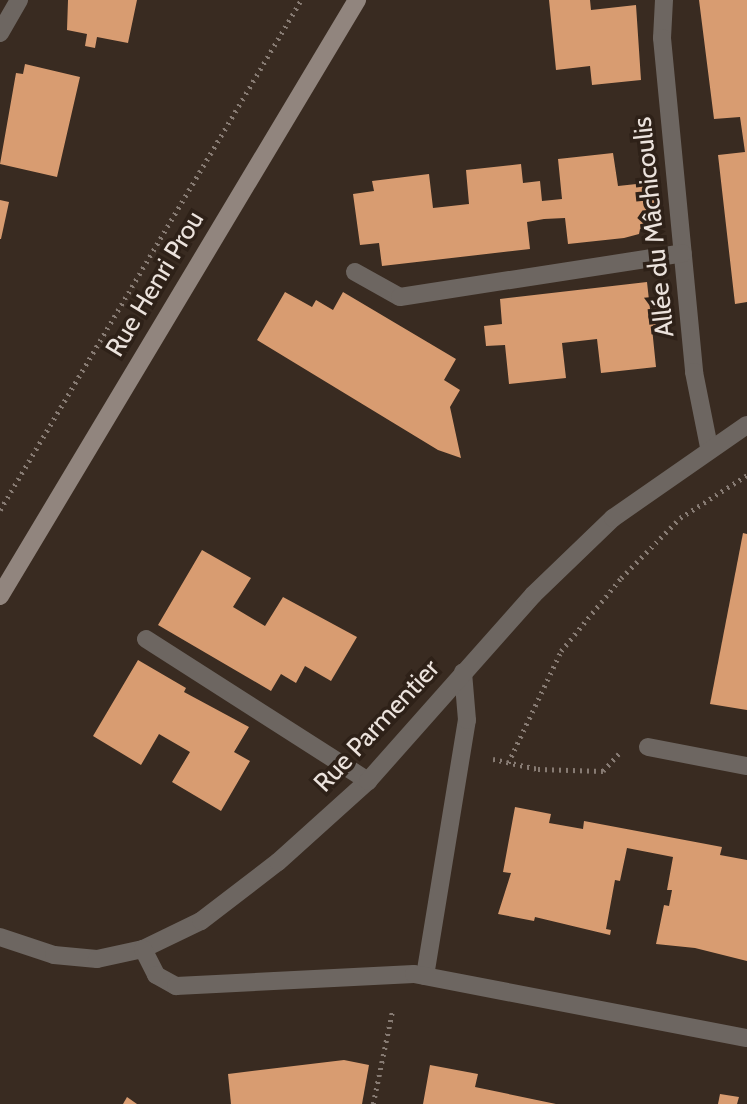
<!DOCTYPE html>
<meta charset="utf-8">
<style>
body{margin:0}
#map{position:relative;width:747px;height:1104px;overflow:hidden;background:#392b21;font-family:Cabin,sans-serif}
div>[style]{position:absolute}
.building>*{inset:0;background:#d89c71}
.path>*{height:4.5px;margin-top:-2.25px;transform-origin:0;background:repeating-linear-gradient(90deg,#877b73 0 2px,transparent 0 7px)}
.lane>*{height:18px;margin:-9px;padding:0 9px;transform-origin:9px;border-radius:9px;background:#6d6661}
.street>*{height:18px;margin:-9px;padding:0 9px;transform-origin:9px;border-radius:9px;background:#6d6661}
.secondary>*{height:18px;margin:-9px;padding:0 9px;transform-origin:9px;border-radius:9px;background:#91857e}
span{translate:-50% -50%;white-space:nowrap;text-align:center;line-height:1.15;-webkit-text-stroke:7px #2e2118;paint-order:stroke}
.street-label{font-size:26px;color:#ece3dd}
</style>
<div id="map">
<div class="building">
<div style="clip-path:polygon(68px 0,137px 0,128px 43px,97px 37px,95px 48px,85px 46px,87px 34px,67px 30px)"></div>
<div style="clip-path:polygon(549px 0,590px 0,591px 10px,636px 5px,641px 80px,592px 85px,590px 66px,556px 70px)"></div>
<div style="clip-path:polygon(699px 0,747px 0,747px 302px,735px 304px,718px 155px,745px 152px,740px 117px,714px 119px)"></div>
<div style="clip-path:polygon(25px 64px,80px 77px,57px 177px,0 164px,16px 73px,23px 74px)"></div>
<div style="clip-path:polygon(613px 153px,618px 186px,655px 182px,659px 227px,640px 229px,639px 234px,624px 238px,568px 244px,565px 218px,544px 219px,527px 222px,530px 249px,382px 266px,379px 243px,360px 245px,353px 194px,374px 191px,372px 181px,429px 174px,433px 208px,469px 204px,466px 170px,521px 164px,523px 183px,540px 181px,542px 201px,562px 199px,558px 159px)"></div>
<div style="clip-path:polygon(0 200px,9px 202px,1px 239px,0 239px)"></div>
<div style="clip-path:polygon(647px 282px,650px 309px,670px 307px,672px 327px,652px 328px,656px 367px,601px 373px,597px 339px,562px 343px,566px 378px,509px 384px,505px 345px,486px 346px,484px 326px,502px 324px,500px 299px)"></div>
<div style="clip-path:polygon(285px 292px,312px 307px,316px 300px,333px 310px,343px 292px,456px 359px,444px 380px,460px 390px,450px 407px,461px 458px,438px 450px,257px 340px)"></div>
<div style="clip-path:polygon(743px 533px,747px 534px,747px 710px,710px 704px)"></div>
<div style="clip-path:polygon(202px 550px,251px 578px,233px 607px,265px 626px,283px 597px,357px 637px,331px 681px,305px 666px,296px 683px,281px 674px,271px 691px,158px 625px)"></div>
<div style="clip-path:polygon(138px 660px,186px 688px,184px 692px,249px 727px,234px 752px,250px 761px,221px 811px,172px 782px,190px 752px,159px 734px,141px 765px,93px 736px)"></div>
<div style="clip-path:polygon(515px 807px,551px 814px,549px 823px,583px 829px,584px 821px,722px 847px,720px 855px,747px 860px,747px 961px,695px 948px,656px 944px,664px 905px,669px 906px,672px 890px,667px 890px,673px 857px,627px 848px,620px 881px,615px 880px,606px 929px,611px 930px,610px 935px,535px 917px,534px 921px,498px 914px,511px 873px,503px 872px)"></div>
<div style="clip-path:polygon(344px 1060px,369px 1065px,362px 1104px,231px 1104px,228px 1074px)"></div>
<div style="clip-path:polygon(430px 1065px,478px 1074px,475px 1087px,556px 1104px,423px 1104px)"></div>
<div style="clip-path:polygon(720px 1094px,739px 1097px,737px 1104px,718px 1104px)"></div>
<div style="clip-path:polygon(127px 1097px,137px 1104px,123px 1104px)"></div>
</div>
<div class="path">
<div style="left:0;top:510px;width:592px;rotate:-59.45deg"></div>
<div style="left:493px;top:759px;width:46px;rotate:12.5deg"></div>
<div style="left:538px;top:769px;width:65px;rotate:1.8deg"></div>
<div style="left:603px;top:771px;width:24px;rotate:-48deg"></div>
<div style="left:508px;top:763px;width:124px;rotate:-64.7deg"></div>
<div style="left:561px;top:651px;width:94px;rotate:-50.6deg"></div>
<div style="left:621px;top:578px;width:84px;rotate:-45.5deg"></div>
<div style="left:680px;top:518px;width:80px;rotate:-32.7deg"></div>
<div style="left:373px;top:1104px;width:94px;rotate:-78.3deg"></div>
</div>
<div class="lane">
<div style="left:648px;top:747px;width:101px;rotate:10.9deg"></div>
<div style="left:425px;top:976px;width:259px;rotate:-80.7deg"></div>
<div style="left:467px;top:720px;width:48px;rotate:-94.8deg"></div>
</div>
<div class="street">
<div style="left:664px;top:0;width:38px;rotate:93deg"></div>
<div style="left:662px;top:38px;width:336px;rotate:84.5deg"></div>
<div style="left:694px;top:372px;width:76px;rotate:78.7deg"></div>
<div style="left:0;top:33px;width:38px;rotate:-60deg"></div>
<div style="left:355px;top:272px;width:51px;rotate:29.1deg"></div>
<div style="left:400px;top:297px;width:286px;rotate:-8.8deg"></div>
<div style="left:146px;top:639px;width:264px;rotate:32.6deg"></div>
<div style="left:0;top:937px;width:57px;rotate:18.4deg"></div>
<div style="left:54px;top:955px;width:43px;rotate:5.3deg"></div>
<div style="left:97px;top:959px;width:47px;rotate:-12.3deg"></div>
<div style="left:143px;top:949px;width:64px;rotate:-25.8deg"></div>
<div style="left:201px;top:921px;width:97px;rotate:-37.5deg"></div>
<div style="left:278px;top:862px;width:121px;rotate:-42deg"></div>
<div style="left:368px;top:781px;width:249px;rotate:-48.4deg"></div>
<div style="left:533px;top:595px;width:111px;rotate:-43.9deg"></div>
<div style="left:613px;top:518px;width:163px;rotate:-34.8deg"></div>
<div style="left:143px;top:949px;width:29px;rotate:63deg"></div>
<div style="left:156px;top:975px;width:23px;rotate:29deg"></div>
<div style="left:176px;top:986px;width:238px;rotate:-2.9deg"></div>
<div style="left:414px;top:974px;width:339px;rotate:10.9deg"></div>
</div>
<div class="secondary">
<div style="left:0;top:596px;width:695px;rotate:-59.08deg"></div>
</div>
<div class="street-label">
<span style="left:654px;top:227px;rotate:-96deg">Allée du Mâchicoulis</span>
<span style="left:155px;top:284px;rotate:-59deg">Rue Henri Prou</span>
<span style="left:377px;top:726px;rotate:-47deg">Rue Parmentier</span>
</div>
</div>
